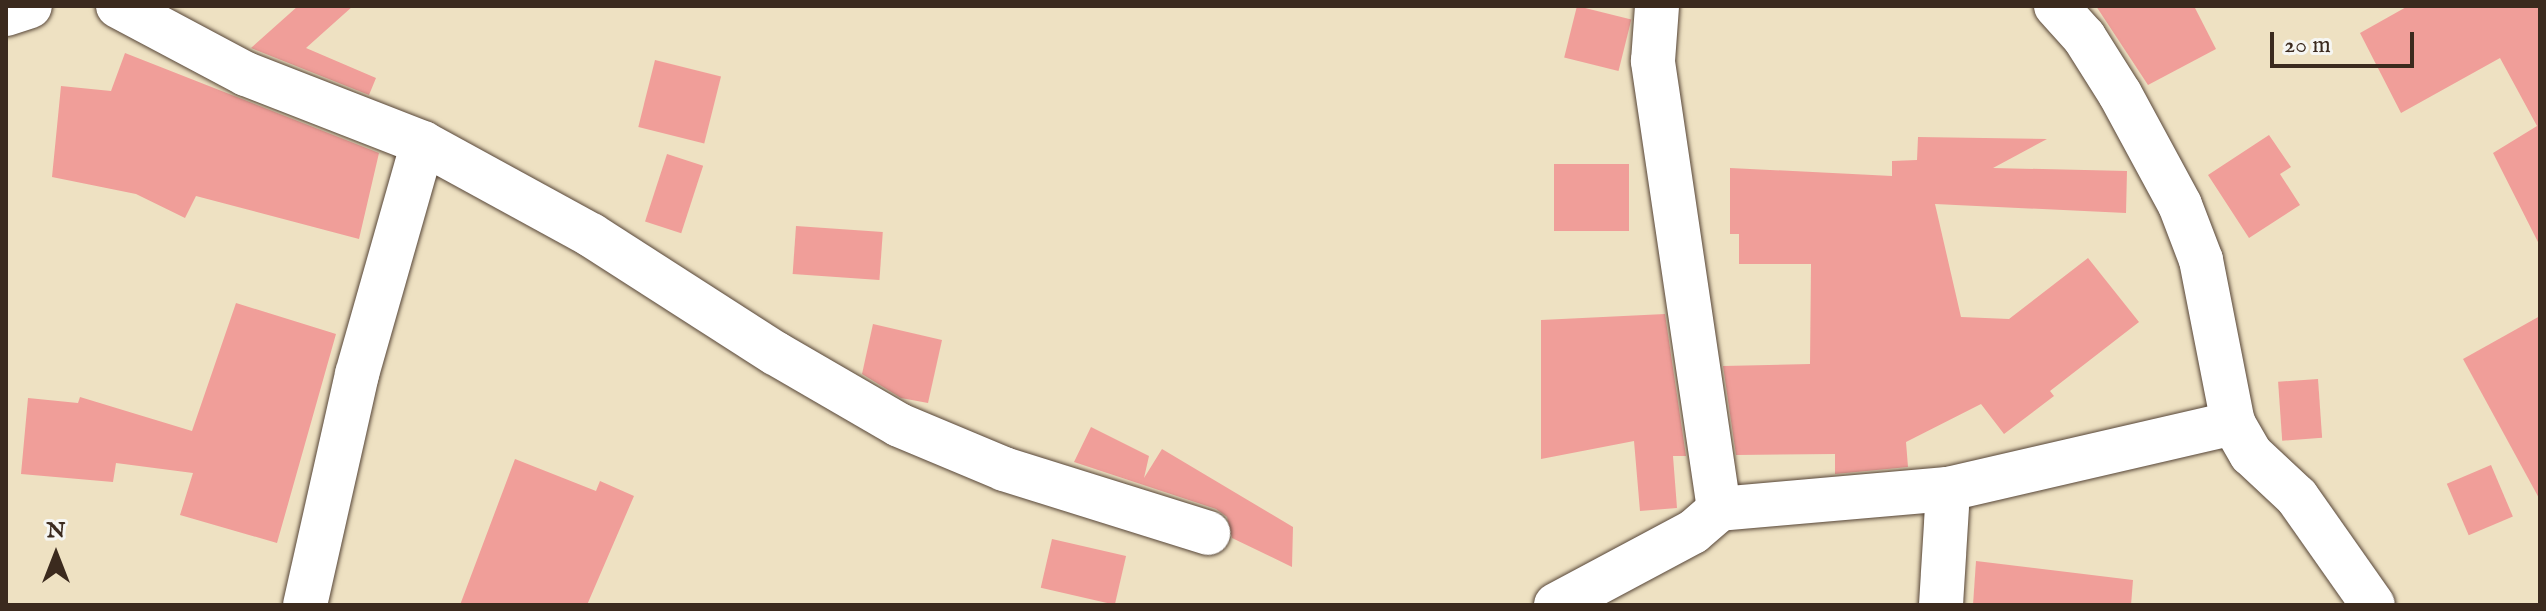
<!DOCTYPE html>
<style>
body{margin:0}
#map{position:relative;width:2546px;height:611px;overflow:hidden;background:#eee1c2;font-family:"IM FELL English",serif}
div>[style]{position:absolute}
.building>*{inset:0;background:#f09e99;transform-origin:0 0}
.roads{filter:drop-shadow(0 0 2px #564537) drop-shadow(0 0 2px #564537)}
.street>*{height:44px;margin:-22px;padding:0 22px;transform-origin:22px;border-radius:22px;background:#fff}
span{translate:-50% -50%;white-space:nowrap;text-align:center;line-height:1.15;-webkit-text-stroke:7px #f6f6f2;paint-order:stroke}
.frame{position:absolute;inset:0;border:8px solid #3b2a1e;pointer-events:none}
.north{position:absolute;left:16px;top:515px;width:80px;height:80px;-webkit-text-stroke:6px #f6f6f2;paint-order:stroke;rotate:0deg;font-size:22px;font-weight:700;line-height:32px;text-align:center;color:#3b2a1e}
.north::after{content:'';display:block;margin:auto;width:28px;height:36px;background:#3b2a1e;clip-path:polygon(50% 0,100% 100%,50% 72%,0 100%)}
.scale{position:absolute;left:2270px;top:32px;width:144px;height:36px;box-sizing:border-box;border:4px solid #3b2a1e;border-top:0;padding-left:10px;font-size:24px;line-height:28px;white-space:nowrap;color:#3b2a1e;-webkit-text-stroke:6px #f6f6f2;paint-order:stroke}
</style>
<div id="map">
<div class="building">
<div style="clip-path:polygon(298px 6px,353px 6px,306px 48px,376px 78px,369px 95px,251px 48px)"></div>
<div style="left:1577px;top:6px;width:56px;height:53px;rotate:14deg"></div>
<div style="clip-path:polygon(2096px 6px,2194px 6px,2216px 49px,2148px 85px)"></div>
<div style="clip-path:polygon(2408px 6px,2540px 6px,2540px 246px,2493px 153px,2537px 126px,2500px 58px,2401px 113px,2360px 33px)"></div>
<div style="clip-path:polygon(125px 53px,379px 153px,359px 239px,196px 196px,185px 218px,136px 194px,52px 177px,61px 86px,111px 91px)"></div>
<div style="left:655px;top:60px;width:68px;height:69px;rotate:14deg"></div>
<div style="clip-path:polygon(2269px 135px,2291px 167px,2280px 174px,2300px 205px,2249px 238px,2208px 175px)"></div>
<div style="clip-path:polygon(1918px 137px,2047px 139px,1993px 168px,2127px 171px,2126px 213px,1935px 204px,1961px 317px,2009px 319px,2088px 258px,2139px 322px,2050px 391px,2054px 396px,2004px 434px,1981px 404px,1906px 442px,1908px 467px,1835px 474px,1835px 454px,1736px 455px,1723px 366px,1810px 364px,1811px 264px,1739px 264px,1739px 234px,1730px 234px,1730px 168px,1892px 176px,1892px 161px,1917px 160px)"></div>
<div style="left:667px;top:154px;width:38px;height:71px;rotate:18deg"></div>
<div style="left:1554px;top:164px;width:75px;height:67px"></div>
<div style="left:796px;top:226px;width:87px;height:48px;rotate:4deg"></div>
<div style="clip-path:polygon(236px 303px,336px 334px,277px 543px,180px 515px,193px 473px,116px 463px,113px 482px,21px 474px,28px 398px,78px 403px,80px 397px,192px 431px)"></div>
<div style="clip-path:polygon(1665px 314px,1686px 456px,1673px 456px,1677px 508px,1640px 511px,1634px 441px,1541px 459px,1541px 320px)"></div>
<div style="clip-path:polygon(2540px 316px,2540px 500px,2463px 359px)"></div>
<div style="clip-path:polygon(873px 324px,942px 340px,928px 403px,901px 398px,862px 374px)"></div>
<div style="left:2318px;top:379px;width:59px;height:40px;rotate:86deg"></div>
<div style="clip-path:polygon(1091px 427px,1149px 456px,1144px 478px,1162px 449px,1293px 527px,1292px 567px,1232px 538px,1227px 517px,1216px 509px,1074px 462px)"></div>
<div style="clip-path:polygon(515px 459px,596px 491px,600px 481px,634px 496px,587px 605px,460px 605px)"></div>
<div style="left:2491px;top:465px;width:56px;height:48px;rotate:67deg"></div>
<div style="left:1052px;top:539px;width:76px;height:50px;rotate:13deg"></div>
<div style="clip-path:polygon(1976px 561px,2133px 580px,2131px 605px,1973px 605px)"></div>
</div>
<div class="roads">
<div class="street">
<div style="left:118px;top:6px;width:145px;rotate:28deg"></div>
<div style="left:246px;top:74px;width:190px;rotate:21.3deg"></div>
<div style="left:423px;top:143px;width:192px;rotate:28.7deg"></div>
<div style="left:591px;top:235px;width:219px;rotate:32.7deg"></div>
<div style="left:775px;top:353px;width:143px;rotate:30.1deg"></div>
<div style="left:899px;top:425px;width:114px;rotate:22.7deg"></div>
<div style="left:1004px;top:469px;width:214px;rotate:17.4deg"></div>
<div style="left:2056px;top:6px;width:42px;rotate:47.9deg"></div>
<div style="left:2084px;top:37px;width:67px;rotate:57.7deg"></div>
<div style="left:2120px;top:94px;width:126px;rotate:61.6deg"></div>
<div style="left:2180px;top:205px;width:59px;rotate:69.1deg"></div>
<div style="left:2201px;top:260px;width:166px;rotate:78.9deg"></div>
<div style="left:2233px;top:423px;width:36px;rotate:60deg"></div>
<div style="left:2251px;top:454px;width:63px;rotate:43.1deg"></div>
<div style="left:2297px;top:497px;width:132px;rotate:54.9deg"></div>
<div style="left:6px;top:14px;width:25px;rotate:-18deg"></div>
<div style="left:1719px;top:509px;width:230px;rotate:-5deg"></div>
<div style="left:1948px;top:489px;width:293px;rotate:-13deg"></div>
<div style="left:305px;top:605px;width:237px;rotate:-77.3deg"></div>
<div style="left:357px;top:374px;width:240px;rotate:-74.1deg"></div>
<div style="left:1556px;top:605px;width:155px;rotate:-28.1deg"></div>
<div style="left:1693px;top:532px;width:35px;rotate:-41deg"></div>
<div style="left:1719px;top:509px;width:453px;rotate:-98.4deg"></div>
<div style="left:1653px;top:61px;width:55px;rotate:-85.8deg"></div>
<div style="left:1941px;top:605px;width:116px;rotate:-86.5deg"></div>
</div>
</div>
<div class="frame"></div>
<div class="north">N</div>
<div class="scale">20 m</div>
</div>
